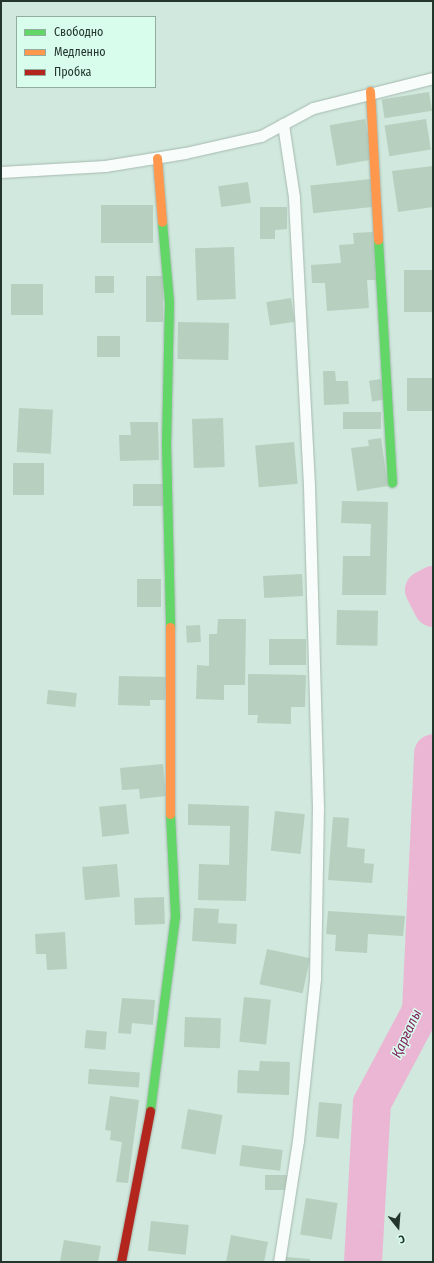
<!DOCTYPE html>
<meta charset="utf-8">
<style>
body{margin:0}
#map{position:relative;width:434px;height:1263px;overflow:hidden;background:#d0e8dd;font-family:"Fira Sans Condensed",sans-serif}
div>[style]{position:absolute}
.river>*{height:38px;margin:-19px;padding:0 19px;transform-origin:19px;border-radius:19px;background:#ebb6d3}
.building>*{inset:0;background:#b7cfbe;transform-origin:0 0}
.roads{filter:drop-shadow(0 0 1px #a6b9b0) drop-shadow(0 0 1px #a6b9b0)}
.lane>*{height:11px;margin:-5.5px;padding:0 5.5px;transform-origin:5.5px;border-radius:5.5px;background:#f8fcfa}
.fast>*{height:9px;margin:-4.5px;padding:0 4.5px;transform-origin:4.5px;border-radius:4.5px;background:#63d668}
.slow>*{height:9px;margin:-4.5px;padding:0 4.5px;transform-origin:4.5px;border-radius:4.5px;background:#ff974d}
.jam>*{height:9px;margin:-4.5px;padding:0 4.5px;transform-origin:4.5px;border-radius:4.5px;background:#b3261e}
span{translate:-50% -50%;white-space:nowrap;text-align:center;line-height:1.15;-webkit-text-stroke:3px #d9fded;paint-order:stroke}
.water-label{font-size:14px;color:#7d1c5a;font-style:italic}
.frame{position:absolute;inset:0;border:2px solid #23352d;pointer-events:none}
.legend{position:absolute;left:16px;top:16px;width:140px;height:72px;box-sizing:border-box;background:#d9fded;border:1px solid #90ada0;margin:0;padding:5px 7px;list-style:none;font-size:12px;color:#23352d}
.legend li{display:flex;align-items:center;gap:8px;height:20px}
.legend b{width:20px;border:1px solid #90ada0}
.north{position:absolute;left:378px;top:1207px;width:40px;height:40px;-webkit-text-stroke:3px #d9fded;paint-order:stroke;rotate:163deg;font-size:11px;font-weight:700;line-height:16px;text-align:center;color:#23352d}
.north::after{content:'';display:block;margin:auto;width:14px;height:18px;background:#23352d;clip-path:polygon(50% 0,100% 100%,50% 72%,0 100%)}
</style>
<div id="map">
<div class="river">
<div style="left:433px;top:585px;width:10px;rotate:151deg"></div>
<div style="left:424px;top:590px;width:20px;rotate:63deg"></div>
<div style="left:363px;top:1262px;width:159px;rotate:-86.8deg"></div>
<div style="left:372px;top:1103px;width:104px;rotate:-62deg"></div>
<div style="left:421px;top:1011px;width:258px;rotate:-87.3deg"></div>
</div>
<div class="building">
<div style="left:429px;top:92px;width:19px;height:48px;rotate:81deg"></div>
<div style="left:365px;top:119px;width:41px;height:36px;rotate:80deg"></div>
<div style="left:426px;top:119px;width:31px;height:42px;rotate:81deg"></div>
<div style="clip-path:polygon(433px 166px,433px 207px,398px 212px,392px 171px)"></div>
<div style="left:371px;top:179px;width:28px;height:61px;rotate:84deg"></div>
<div style="left:248px;top:182px;width:21px;height:30px;rotate:82deg"></div>
<div style="left:153px;top:205px;width:38px;height:52px;rotate:90deg"></div>
<div style="clip-path:polygon(260px 207px,287px 207px,287px 229px,275px 230px,275px 239px,260px 239px)"></div>
<div style="clip-path:polygon(373px 232px,376px 280px,367px 280px,369px 308px,327px 311px,325px 283px,312px 283px,311px 265px,341px 263px,339px 245px,354px 244px,353px 233px)"></div>
<div style="left:234px;top:247px;width:52px;height:39px;rotate:88deg"></div>
<div style="left:433px;top:270px;width:42px;height:29px;rotate:90deg"></div>
<div style="left:95px;top:276px;width:19px;height:17px"></div>
<div style="left:146px;top:276px;width:17px;height:46px"></div>
<div style="left:43px;top:284px;width:31px;height:32px;rotate:90deg"></div>
<div style="left:291px;top:298px;width:24px;height:25px;rotate:81deg"></div>
<div style="left:178px;top:322px;width:51px;height:37px;rotate:1deg"></div>
<div style="left:97px;top:336px;width:23px;height:21px"></div>
<div style="clip-path:polygon(323px 371px,335px 371px,336px 381px,348px 381px,349px 404px,324px 405px)"></div>
<div style="left:433px;top:378px;width:33px;height:26px;rotate:90deg"></div>
<div style="left:381px;top:379px;width:21px;height:12px;rotate:82deg"></div>
<div style="left:19px;top:408px;width:34px;height:44px;rotate:3deg"></div>
<div style="left:381px;top:412px;width:17px;height:38px;rotate:90deg"></div>
<div style="left:223px;top:418px;width:49px;height:31px;rotate:88deg"></div>
<div style="clip-path:polygon(130px 422px,158px 422px,159px 460px,120px 461px,119px 435px,131px 435px)"></div>
<div style="clip-path:polygon(381px 438px,388px 486px,357px 491px,351px 448px,369px 446px,368px 440px)"></div>
<div style="left:294px;top:442px;width:42px;height:39px;rotate:85deg"></div>
<div style="left:13px;top:463px;width:31px;height:32px"></div>
<div style="left:163px;top:484px;width:22px;height:30px;rotate:90deg"></div>
<div style="clip-path:polygon(342px 501px,388px 502px,386px 595px,342px 595px,343px 556px,370px 556px,371px 524px,341px 523px)"></div>
<div style="left:302px;top:574px;width:22px;height:39px;rotate:87deg"></div>
<div style="left:137px;top:579px;width:24px;height:28px"></div>
<div style="left:337px;top:610px;width:41px;height:35px;rotate:1deg"></div>
<div style="clip-path:polygon(218px 619px,246px 619px,245px 685px,224px 685px,224px 700px,196px 699px,197px 665px,209px 666px,209px 634px,217px 634px)"></div>
<div style="left:200px;top:625px;width:17px;height:14px;rotate:87deg"></div>
<div style="left:306px;top:639px;width:26px;height:37px;rotate:90deg"></div>
<div style="clip-path:polygon(248px 674px,306px 675px,305px 707px,291px 707px,291px 724px,257px 723px,258px 715px,248px 715px)"></div>
<div style="clip-path:polygon(119px 676px,166px 677px,165px 700px,150px 700px,150px 706px,118px 705px)"></div>
<div style="left:48px;top:690px;width:29px;height:14px;rotate:6deg"></div>
<div style="clip-path:polygon(163px 764px,166px 796px,140px 799px,139px 789px,122px 790px,120px 768px)"></div>
<div style="left:126px;top:804px;width:30px;height:27px;rotate:84deg"></div>
<div style="clip-path:polygon(188px 804px,249px 806px,246px 901px,198px 900px,199px 864px,229px 865px,230px 826px,188px 825px)"></div>
<div style="left:275px;top:811px;width:30px;height:40px;rotate:6deg"></div>
<div style="clip-path:polygon(333px 817px,349px 818px,347px 847px,365px 849px,364px 863px,374px 864px,372px 883px,328px 880px)"></div>
<div style="left:117px;top:864px;width:33px;height:35px;rotate:85deg"></div>
<div style="left:164px;top:897px;width:27px;height:30px;rotate:88deg"></div>
<div style="clip-path:polygon(194px 908px,219px 909px,218px 923px,237px 924px,236px 944px,192px 941px)"></div>
<div style="clip-path:polygon(328px 911px,405px 916px,403px 936px,368px 934px,367px 953px,335px 951px,336px 935px,326px 934px)"></div>
<div style="clip-path:polygon(65px 932px,67px 969px,47px 970px,46px 954px,36px 954px,35px 934px)"></div>
<div style="left:267px;top:949px;width:44px;height:36px;rotate:12deg"></div>
<div style="left:244px;top:997px;width:27px;height:45px;rotate:6deg"></div>
<div style="clip-path:polygon(122px 998px,155px 1000px,153px 1025px,132px 1023px,131px 1034px,118px 1033px)"></div>
<div style="left:185px;top:1017px;width:36px;height:30px;rotate:2deg"></div>
<div style="left:86px;top:1030px;width:21px;height:18px;rotate:5deg"></div>
<div style="clip-path:polygon(260px 1061px,290px 1062px,289px 1095px,237px 1093px,238px 1070px,259px 1071px)"></div>
<div style="left:89px;top:1069px;width:51px;height:15px;rotate:4deg"></div>
<div style="clip-path:polygon(110px 1096px,139px 1100px,128px 1183px,116px 1182px,122px 1142px,110px 1140px,111px 1131px,105px 1130px)"></div>
<div style="left:319px;top:1102px;width:23px;height:35px;rotate:5deg"></div>
<div style="left:188px;top:1109px;width:35px;height:40px;rotate:10deg"></div>
<div style="left:242px;top:1145px;width:41px;height:21px;rotate:7deg"></div>
<div style="left:265px;top:1175px;width:23px;height:15px"></div>
<div style="left:306px;top:1198px;width:32px;height:37px;rotate:9deg"></div>
<div style="left:151px;top:1221px;width:38px;height:30px;rotate:6deg"></div>
<div style="clip-path:polygon(231px 1235px,268px 1242px,264px 1262px,226px 1262px)"></div>
<div style="clip-path:polygon(64px 1240px,101px 1246px,98px 1262px,60px 1262px)"></div>
<div style="clip-path:polygon(286px 1257px,310px 1259px,310px 1262px,285px 1262px)"></div>
</div>
<div class="roads">
<div class="lane">
<div style="left:1px;top:172px;width:104px;rotate:-3.3deg"></div>
<div style="left:105px;top:166px;width:81px;rotate:-9.2deg"></div>
<div style="left:185px;top:153px;width:78px;rotate:-12.6deg"></div>
<div style="left:261px;top:136px;width:59px;rotate:-28.3deg"></div>
<div style="left:313px;top:108px;width:124px;rotate:-14deg"></div>
<div style="left:279px;top:1262px;width:122px;rotate:-81.1deg"></div>
<div style="left:298px;top:1141px;width:163px;rotate:-84deg"></div>
<div style="left:315px;top:979px;width:171px;rotate:-89deg"></div>
<div style="left:318px;top:808px;width:323px;rotate:-91.6deg"></div>
<div style="left:309px;top:485px;width:288px;rotate:-93deg"></div>
<div style="left:294px;top:197px;width:74px;rotate:-98.6deg"></div>
</div>
<div class="fast">
<div style="left:162px;top:222px;width:80px;rotate:85deg"></div>
<div style="left:169px;top:302px;width:142px;rotate:91.2deg"></div>
<div style="left:166px;top:444px;width:183px;rotate:88.7deg"></div>
<div style="left:378px;top:240px;width:243px;rotate:86.7deg"></div>
<div style="left:150px;top:1111px;width:197px;rotate:-82.7deg"></div>
<div style="left:175px;top:916px;width:102px;rotate:-92.8deg"></div>
</div>
<div class="slow">
<div style="left:370px;top:91px;width:149px;rotate:86.9deg"></div>
<div style="left:157px;top:158px;width:64px;rotate:85.5deg"></div>
<div style="left:170px;top:814px;width:187px;rotate:-90deg"></div>
</div>
<div class="jam">
<div style="left:121px;top:1262px;width:154px;rotate:-79.1deg"></div>
</div>
</div>
<div class="water-label">
<span style="left:407px;top:1034px;rotate:-65deg">Қарғалы</span>
</div>
<div class="frame"></div>
<ul class="legend">
<li><b style="height:5px;background:#63d668"></b>Свободно</li>
<li><b style="height:5px;background:#ff974d"></b>Медленно</li>
<li><b style="height:5px;background:#b3261e"></b>Пробка</li>
</ul>
<div class="north">С</div>
</div>
